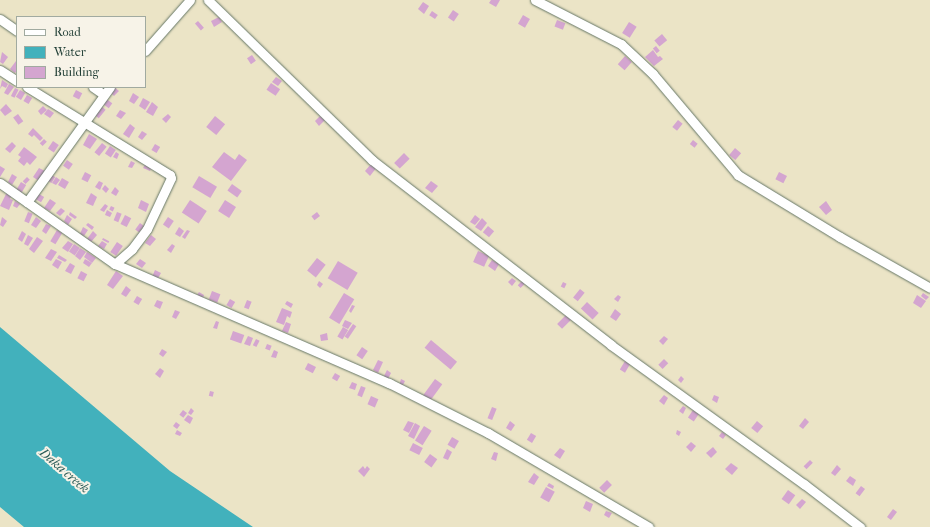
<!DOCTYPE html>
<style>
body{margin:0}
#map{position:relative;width:930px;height:527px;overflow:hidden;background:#ebe4c6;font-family:"IM FELL French Canon",serif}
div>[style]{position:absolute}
.water>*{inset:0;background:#42b1bc}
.building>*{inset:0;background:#d4a5d0;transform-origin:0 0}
.roads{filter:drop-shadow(0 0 1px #667767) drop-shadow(0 0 1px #667767)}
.street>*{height:9px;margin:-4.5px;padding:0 4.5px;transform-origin:4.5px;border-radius:4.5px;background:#fff}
span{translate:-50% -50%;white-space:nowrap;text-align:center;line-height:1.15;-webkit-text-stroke:4px #f7f3e8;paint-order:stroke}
.water-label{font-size:13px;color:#285a56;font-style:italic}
.legend{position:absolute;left:16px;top:16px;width:130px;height:72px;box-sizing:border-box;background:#f7f3e8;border:1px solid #a1aaa0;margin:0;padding:5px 7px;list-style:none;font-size:12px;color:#1f3d34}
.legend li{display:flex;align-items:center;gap:8px;height:20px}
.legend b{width:20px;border:1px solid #a1aaa0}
</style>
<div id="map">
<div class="water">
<div style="clip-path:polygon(0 327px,170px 471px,253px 527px,24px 527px,0 507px)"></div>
</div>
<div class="building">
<div style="clip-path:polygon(491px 0,500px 0,496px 7px,489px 3px)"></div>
<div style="clip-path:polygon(423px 2px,429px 6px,424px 14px,418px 9px)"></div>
<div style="left:453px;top:10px;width:7px;height:9px;rotate:34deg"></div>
<div style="left:432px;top:11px;width:7px;height:5px;rotate:34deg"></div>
<div style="left:523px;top:15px;width:8px;height:10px;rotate:30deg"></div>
<div style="clip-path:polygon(219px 17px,222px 22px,214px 27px,211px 21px)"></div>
<div style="left:557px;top:20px;width:9px;height:7px;rotate:21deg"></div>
<div style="left:198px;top:21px;width:9px;height:4px;rotate:49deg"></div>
<div style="left:629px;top:22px;width:9px;height:13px;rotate:32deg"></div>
<div style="left:662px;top:34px;width:8px;height:10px;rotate:50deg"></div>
<div style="left:656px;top:46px;width:6px;height:4px;rotate:51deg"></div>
<div style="clip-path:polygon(653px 50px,658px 57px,660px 56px,663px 59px,654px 66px,645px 57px)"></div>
<div style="clip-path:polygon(2px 52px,8px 57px,3px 64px,0 62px)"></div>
<div style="left:252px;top:55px;width:7px;height:6px;rotate:56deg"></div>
<div style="left:625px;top:56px;width:9px;height:11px;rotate:41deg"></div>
<div style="clip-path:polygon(16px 61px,17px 70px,15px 73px,10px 69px)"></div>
<div style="clip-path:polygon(276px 77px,282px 81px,278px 86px,272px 82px)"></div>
<div style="clip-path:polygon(2px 80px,8px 84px,6px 88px,2px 86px,0 89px)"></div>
<div style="left:271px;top:83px;width:11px;height:8px;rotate:34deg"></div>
<div style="clip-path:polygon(9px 84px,14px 87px,8px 95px,4px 93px)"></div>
<div style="clip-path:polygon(114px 87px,119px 91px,114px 96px,110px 92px)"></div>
<div style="left:15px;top:88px;width:4px;height:9px;rotate:27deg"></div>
<div style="left:20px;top:90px;width:6px;height:8px;rotate:31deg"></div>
<div style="left:76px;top:90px;width:7px;height:7px;rotate:27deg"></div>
<div style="clip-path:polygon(133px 93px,139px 97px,134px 104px,129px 101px)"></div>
<div style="left:27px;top:95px;width:6px;height:7px;rotate:31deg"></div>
<div style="left:105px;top:98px;width:9px;height:6px;rotate:36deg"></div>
<div style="clip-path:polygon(143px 98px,150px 102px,145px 110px,139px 106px)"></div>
<div style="clip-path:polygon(152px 102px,158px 107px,153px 116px,146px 112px)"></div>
<div style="clip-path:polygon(6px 104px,12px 111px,5px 116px,0 110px)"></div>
<div style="clip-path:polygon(43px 106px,47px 110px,41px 115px,38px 111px)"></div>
<div style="left:101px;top:106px;width:6px;height:11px;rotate:39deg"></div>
<div style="clip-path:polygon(48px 109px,54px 113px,50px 118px,44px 114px)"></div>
<div style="clip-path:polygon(120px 110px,126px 113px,121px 119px,116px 116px)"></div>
<div style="left:18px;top:114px;width:9px;height:6px;rotate:54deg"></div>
<div style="clip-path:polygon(168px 114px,171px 117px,166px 123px,162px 119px)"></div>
<div style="left:215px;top:116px;width:13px;height:14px;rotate:39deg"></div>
<div style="clip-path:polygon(320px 116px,325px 120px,319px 126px,315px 121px)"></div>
<div style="left:678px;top:120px;width:6px;height:9px;rotate:39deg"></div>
<div style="clip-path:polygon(130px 124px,135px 128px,129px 138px,123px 134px)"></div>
<div style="clip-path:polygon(33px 128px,43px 138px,40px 141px,34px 135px,32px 137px,28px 134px)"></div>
<div style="clip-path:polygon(142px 131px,147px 134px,142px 140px,138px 137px)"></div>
<div style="clip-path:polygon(89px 134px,97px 139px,90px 149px,83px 145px)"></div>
<div style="left:44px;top:139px;width:4px;height:6px;rotate:45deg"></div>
<div style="left:693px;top:140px;width:6px;height:5px;rotate:39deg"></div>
<div style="left:53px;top:141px;width:7px;height:9px;rotate:34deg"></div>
<div style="clip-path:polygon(12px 142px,16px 146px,10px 153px,5px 149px)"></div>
<div style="left:102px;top:143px;width:6px;height:12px;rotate:39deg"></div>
<div style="left:155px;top:144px;width:6px;height:7px;rotate:31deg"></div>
<div style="left:110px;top:146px;width:7px;height:9px;rotate:34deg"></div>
<div style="clip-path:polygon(24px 147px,37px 157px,30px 165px,27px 162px,24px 166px,18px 161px,21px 157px,18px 155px)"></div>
<div style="left:735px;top:148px;width:8px;height:9px;rotate:40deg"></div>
<div style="clip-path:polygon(116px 152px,119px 154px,117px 159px,113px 157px)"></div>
<div style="clip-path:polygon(224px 152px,235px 160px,239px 154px,247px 160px,231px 181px,212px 167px)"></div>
<div style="left:404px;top:153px;width:8px;height:14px;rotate:45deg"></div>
<div style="left:67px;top:160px;width:7px;height:7px;rotate:34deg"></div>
<div style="clip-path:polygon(131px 161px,135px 163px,132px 168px,128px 167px)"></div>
<div style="clip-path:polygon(146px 163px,152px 167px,150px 171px,143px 168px)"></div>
<div style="clip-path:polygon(372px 163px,377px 167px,370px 176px,365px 171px)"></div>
<div style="clip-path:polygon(0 166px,5px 169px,0 177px)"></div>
<div style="clip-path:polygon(39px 168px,45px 171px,39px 181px,33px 177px)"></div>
<div style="left:85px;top:172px;width:7px;height:8px;rotate:27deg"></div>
<div style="left:779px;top:172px;width:9px;height:8px;rotate:27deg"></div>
<div style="clip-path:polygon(12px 174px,17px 177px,12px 185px,8px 182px)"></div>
<div style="left:50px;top:174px;width:6px;height:7px;rotate:31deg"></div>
<div style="left:199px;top:176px;width:21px;height:13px;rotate:31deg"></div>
<div style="left:27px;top:177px;width:4px;height:6px;rotate:45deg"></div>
<div style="clip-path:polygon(56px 177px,60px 180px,56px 185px,52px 183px)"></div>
<div style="left:62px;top:178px;width:8px;height:8px;rotate:30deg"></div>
<div style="clip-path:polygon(99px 181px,103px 183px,100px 190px,95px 187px)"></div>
<div style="clip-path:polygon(431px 181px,438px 186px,432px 193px,425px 188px)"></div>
<div style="left:21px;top:182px;width:6px;height:9px;rotate:31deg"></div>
<div style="left:232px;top:184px;width:12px;height:8px;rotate:35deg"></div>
<div style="clip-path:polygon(105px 185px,109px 189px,106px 193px,102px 189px)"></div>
<div style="clip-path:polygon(115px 187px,119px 191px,116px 196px,111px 193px)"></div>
<div style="clip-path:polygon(7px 192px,12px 195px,10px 199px,13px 200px,9px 210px,0 206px)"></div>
<div style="clip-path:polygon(91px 193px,97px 197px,93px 206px,86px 203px)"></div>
<div style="left:39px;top:194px;width:6px;height:6px;rotate:31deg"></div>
<div style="clip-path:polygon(50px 199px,56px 203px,50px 211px,44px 208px)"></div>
<div style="clip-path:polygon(141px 200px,149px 204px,146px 212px,138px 208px)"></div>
<div style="left:190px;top:200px;width:20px;height:15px;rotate:33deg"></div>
<div style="left:225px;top:200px;width:13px;height:13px;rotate:32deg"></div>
<div style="clip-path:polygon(15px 201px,20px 204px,17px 208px,13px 206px)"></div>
<div style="clip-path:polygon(826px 201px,832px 210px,826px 215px,819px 207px)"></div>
<div style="clip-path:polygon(105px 204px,108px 206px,104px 212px,100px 210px)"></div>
<div style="left:111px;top:206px;width:4px;height:4px;rotate:27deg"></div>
<div style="clip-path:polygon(61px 208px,65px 211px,60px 216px,56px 213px)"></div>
<div style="clip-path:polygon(107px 210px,112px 213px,110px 217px,105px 215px)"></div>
<div style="left:28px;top:212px;width:5px;height:10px;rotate:22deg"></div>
<div style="clip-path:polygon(70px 212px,77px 217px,75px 219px,69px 215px)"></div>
<div style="left:117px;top:212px;width:5px;height:9px;rotate:22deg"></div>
<div style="left:317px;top:212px;width:5px;height:7px;rotate:53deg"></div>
<div style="clip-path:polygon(67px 215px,72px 219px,68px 225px,64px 221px)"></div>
<div style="left:125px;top:215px;width:7px;height:10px;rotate:27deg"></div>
<div style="clip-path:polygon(475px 215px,480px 219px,475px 225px,470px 222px)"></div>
<div style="clip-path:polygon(2px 217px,7px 221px,3px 227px,0 225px)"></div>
<div style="clip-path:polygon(36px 217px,41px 221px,36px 228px,31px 225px)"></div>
<div style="left:168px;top:217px;width:7px;height:9px;rotate:34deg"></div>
<div style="clip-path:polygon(482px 218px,487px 223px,481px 231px,475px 227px)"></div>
<div style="clip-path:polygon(88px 223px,94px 227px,92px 230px,86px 225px)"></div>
<div style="left:140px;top:223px;width:5px;height:8px;rotate:37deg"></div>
<div style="clip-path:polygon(46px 224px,51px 226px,46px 234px,42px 231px)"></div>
<div style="left:488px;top:226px;width:8px;height:8px;rotate:40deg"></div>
<div style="clip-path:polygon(83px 227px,88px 230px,84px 236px,80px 234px)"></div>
<div style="clip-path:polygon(179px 227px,184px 231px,180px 237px,175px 234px)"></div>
<div style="left:57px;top:230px;width:6px;height:13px;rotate:31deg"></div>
<div style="clip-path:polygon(187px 230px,190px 231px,185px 239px,182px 237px)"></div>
<div style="clip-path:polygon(22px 231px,26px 234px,22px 242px,18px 239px)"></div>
<div style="clip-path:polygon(93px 231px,97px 235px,91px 242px,87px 239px)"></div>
<div style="clip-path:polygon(28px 235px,33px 238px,28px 246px,24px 244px)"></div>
<div style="clip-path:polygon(151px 235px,156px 239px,150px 246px,145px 243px)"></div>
<div style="clip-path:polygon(37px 237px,43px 241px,34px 253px,29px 249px)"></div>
<div style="left:103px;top:238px;width:7px;height:2px;rotate:27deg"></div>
<div style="clip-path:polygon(68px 241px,73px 244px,68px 252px,62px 248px)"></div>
<div style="clip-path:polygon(102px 241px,107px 244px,104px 249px,98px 246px)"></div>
<div style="left:117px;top:242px;width:7px;height:12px;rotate:34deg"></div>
<div style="left:74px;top:244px;width:7px;height:9px;rotate:34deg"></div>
<div style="clip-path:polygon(172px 244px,175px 246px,171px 253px,167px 250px)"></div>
<div style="clip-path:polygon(80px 248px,86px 252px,80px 260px,75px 256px)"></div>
<div style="clip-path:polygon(51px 249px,57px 252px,51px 261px,45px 258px)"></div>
<div style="left:478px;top:251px;width:12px;height:12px;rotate:24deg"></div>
<div style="clip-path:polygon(87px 252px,96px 258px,92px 263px,84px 257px)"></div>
<div style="clip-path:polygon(59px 255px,67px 260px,65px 262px,57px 258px)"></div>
<div style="left:317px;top:258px;width:11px;height:16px;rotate:38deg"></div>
<div style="clip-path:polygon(56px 259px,62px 262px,58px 269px,52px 265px)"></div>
<div style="clip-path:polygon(85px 259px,92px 263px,89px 267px,83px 263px)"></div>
<div style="clip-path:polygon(140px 259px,146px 263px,142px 268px,136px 264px)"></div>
<div style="clip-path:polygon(492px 260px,499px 264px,495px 271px,488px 266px)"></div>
<div style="left:338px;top:261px;width:23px;height:20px;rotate:31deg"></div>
<div style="clip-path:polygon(70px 263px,75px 266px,71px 274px,65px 271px)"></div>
<div style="clip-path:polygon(155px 270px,161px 273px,157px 280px,152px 277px)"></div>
<div style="left:81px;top:271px;width:7px;height:8px;rotate:27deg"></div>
<div style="clip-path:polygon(116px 271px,123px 276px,113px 289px,107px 285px)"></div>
<div style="clip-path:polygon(512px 278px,516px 281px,512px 286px,508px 282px)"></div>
<div style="clip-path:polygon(319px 281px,323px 284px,320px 288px,317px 285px)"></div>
<div style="left:522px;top:281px;width:4px;height:6px;rotate:45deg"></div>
<div style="left:563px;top:282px;width:4px;height:5px;rotate:27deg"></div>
<div style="clip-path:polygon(126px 286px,131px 290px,126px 297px,121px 294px)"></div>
<div style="left:580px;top:289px;width:6px;height:11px;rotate:39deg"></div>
<div style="left:212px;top:291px;width:9px;height:9px;rotate:21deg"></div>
<div style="clip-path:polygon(199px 292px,204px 295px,202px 300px,196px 297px)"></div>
<div style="left:344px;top:293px;width:12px;height:29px;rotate:31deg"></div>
<div style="clip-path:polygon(923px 293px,929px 297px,926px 300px,921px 296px)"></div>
<div style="clip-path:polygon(618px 295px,621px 297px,618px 302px,614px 299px)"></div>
<div style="clip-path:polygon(917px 295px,926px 301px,921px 308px,913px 303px)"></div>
<div style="left:137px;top:296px;width:6px;height:7px;rotate:31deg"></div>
<div style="left:230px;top:299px;width:6px;height:7px;rotate:31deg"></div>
<div style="clip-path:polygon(157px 300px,163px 302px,160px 309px,154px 306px)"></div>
<div style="left:247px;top:300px;width:5px;height:8px;rotate:22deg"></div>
<div style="clip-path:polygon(287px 301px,293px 304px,291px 308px,285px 304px)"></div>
<div style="left:587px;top:302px;width:16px;height:9px;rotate:43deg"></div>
<div style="clip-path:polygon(352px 305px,355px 306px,351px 313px,349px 311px)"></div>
<div style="clip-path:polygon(282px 308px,292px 312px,290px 318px,287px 316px,284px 325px,276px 322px)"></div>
<div style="clip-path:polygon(615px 309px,621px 314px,616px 321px,610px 317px)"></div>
<div style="clip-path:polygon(175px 310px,180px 312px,176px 319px,172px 317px)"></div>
<div style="left:567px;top:314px;width:7px;height:14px;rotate:45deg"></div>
<div style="clip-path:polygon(345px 320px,352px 323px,348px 329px,342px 326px)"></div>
<div style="clip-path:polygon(216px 321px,219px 322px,217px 329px,213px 328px)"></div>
<div style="clip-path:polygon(286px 322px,291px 324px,288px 333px,282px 331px)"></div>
<div style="left:353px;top:324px;width:4px;height:15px;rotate:34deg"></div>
<div style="left:343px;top:327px;width:6px;height:11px;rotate:31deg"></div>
<div style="left:233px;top:331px;width:12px;height:9px;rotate:20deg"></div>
<div style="clip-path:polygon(327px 333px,328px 340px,321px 341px,320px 335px)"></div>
<div style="clip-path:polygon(248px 336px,253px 338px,250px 346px,244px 344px)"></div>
<div style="clip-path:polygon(664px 336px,668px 339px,663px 345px,659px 341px)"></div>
<div style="left:256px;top:339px;width:4px;height:7px;rotate:27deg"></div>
<div style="left:431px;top:340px;width:34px;height:10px;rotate:40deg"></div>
<div style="left:267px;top:344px;width:5px;height:5px;rotate:22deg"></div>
<div style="left:362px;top:347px;width:7px;height:10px;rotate:34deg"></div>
<div style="clip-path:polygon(162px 349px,167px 352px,163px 357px,159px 354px)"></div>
<div style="clip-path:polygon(274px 350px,278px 352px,276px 358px,271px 357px)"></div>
<div style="left:664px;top:359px;width:6px;height:8px;rotate:45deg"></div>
<div style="clip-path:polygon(378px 360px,383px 362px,378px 373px,373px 370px)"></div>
<div style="left:625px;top:361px;width:6px;height:10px;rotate:31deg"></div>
<div style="left:308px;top:363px;width:9px;height:7px;rotate:27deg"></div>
<div style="clip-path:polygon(160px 368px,164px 371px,160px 378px,155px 374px)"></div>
<div style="clip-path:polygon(387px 370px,391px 373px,387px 381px,383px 378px)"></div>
<div style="left:335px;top:373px;width:6px;height:6px;rotate:31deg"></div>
<div style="clip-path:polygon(681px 376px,684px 379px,681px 383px,678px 380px)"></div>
<div style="clip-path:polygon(401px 379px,405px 381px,402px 387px,399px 386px)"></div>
<div style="left:435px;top:379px;width:9px;height:22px;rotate:36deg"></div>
<div style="clip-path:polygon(352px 382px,357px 384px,355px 390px,349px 388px)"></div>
<div style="left:361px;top:386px;width:5px;height:10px;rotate:22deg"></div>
<div style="left:210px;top:391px;width:4px;height:5px;rotate:14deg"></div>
<div style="clip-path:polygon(664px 395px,668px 398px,664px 405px,659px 401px)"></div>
<div style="clip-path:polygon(714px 395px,719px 397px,717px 403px,712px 400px)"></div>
<div style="left:371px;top:396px;width:8px;height:9px;rotate:23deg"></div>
<div style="clip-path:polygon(683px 406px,686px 408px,683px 414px,679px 411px)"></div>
<div style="left:492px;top:407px;width:5px;height:12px;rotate:22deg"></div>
<div style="clip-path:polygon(191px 408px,194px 411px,191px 415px,188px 413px)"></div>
<div style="left:183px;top:410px;width:5px;height:6px;rotate:37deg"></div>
<div style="left:693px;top:410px;width:7px;height:9px;rotate:34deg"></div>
<div style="clip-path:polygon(188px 415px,193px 418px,190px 424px,184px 420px)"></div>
<div style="clip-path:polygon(805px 418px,809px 422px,803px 429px,799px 426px)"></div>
<div style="clip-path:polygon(408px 421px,414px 423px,409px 433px,403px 430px)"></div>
<div style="clip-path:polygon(510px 421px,515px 425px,511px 431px,506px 428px)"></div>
<div style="left:757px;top:421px;width:8px;height:9px;rotate:40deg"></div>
<div style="left:176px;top:422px;width:5px;height:5px;rotate:37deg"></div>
<div style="clip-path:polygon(415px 423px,420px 426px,414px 439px,408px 436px)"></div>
<div style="left:424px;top:426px;width:9px;height:17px;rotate:32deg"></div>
<div style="clip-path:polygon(177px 430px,182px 433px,180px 436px,175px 434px)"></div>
<div style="clip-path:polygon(677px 430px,681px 432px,679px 436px,676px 434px)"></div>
<div style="left:722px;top:432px;width:5px;height:5px;rotate:37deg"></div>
<div style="left:531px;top:433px;width:6px;height:8px;rotate:31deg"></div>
<div style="left:452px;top:437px;width:8px;height:9px;rotate:30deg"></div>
<div style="clip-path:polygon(691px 442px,696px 446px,691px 452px,686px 447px)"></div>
<div style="left:413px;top:443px;width:11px;height:8px;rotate:27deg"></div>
<div style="clip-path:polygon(713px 447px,717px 452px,711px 458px,706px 453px)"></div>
<div style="clip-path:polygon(560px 448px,565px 451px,560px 459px,554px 455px)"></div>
<div style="clip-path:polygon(447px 449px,452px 452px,448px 460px,443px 458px)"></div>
<div style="clip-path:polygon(494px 452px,498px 453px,496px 461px,491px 459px)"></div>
<div style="left:430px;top:454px;width:9px;height:10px;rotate:36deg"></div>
<div style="left:810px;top:460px;width:4px;height:9px;rotate:45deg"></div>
<div style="clip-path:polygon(731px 463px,738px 468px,732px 475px,725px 469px)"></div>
<div style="clip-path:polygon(837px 465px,841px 469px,835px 476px,831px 473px)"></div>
<div style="clip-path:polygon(363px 466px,365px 469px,367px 466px,370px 469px,364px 477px,358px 471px)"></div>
<div style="clip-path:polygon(534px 473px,539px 477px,534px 485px,528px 482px)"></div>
<div style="clip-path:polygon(850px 476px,856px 480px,853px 486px,846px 481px)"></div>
<div style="left:607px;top:480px;width:7px;height:11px;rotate:45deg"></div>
<div style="clip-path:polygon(549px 483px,554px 486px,553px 489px,547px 486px)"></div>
<div style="left:861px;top:486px;width:5px;height:9px;rotate:37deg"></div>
<div style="left:546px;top:487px;width:10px;height:12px;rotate:29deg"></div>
<div style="left:788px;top:490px;width:9px;height:11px;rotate:36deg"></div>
<div style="clip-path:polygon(802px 499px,806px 502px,800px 509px,796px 505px)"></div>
<div style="clip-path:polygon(586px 501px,593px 504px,590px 512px,583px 508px)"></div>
<div style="left:893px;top:509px;width:5px;height:10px;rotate:37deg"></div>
<div style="clip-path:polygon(606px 511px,612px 513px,609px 518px,604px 515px)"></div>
</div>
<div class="roads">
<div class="street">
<div style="left:208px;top:0;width:229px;rotate:44.3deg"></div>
<div style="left:372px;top:160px;width:302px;rotate:37.7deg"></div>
<div style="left:611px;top:345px;width:238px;rotate:35.8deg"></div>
<div style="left:804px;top:484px;width:71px;rotate:37.5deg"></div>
<div style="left:535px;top:0;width:97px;rotate:27.1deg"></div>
<div style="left:621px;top:44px;width:44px;rotate:43.2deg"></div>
<div style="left:653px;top:74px;width:132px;rotate:49.9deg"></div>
<div style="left:738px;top:175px;width:119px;rotate:31.3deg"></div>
<div style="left:840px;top:237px;width:103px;rotate:29.5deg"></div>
<div style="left:0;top:19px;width:21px;rotate:35deg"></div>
<div style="left:145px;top:51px;width:68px;rotate:-48.6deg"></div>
<div style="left:0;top:70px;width:20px;rotate:33deg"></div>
<div style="left:27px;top:87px;width:168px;rotate:31.6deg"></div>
<div style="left:170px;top:175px;width:3px;rotate:72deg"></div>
<div style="left:171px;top:178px;width:56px;rotate:115.2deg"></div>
<div style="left:147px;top:229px;width:25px;rotate:127deg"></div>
<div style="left:132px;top:249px;width:23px;rotate:139deg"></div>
<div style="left:93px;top:87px;width:12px;rotate:35deg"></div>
<div style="left:0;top:183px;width:141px;rotate:35.2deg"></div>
<div style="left:115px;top:264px;width:299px;rotate:23.5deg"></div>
<div style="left:389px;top:383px;width:111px;rotate:26.8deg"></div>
<div style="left:488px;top:433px;width:186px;rotate:30.3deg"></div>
<div style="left:27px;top:202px;width:142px;rotate:-54.2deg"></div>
</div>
</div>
<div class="water-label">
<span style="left:64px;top:471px;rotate:41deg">Daka creek</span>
</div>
<ul class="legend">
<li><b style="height:5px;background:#fff"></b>Road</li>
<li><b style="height:11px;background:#42b1bc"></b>Water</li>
<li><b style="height:11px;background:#d4a5d0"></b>Building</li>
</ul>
</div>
